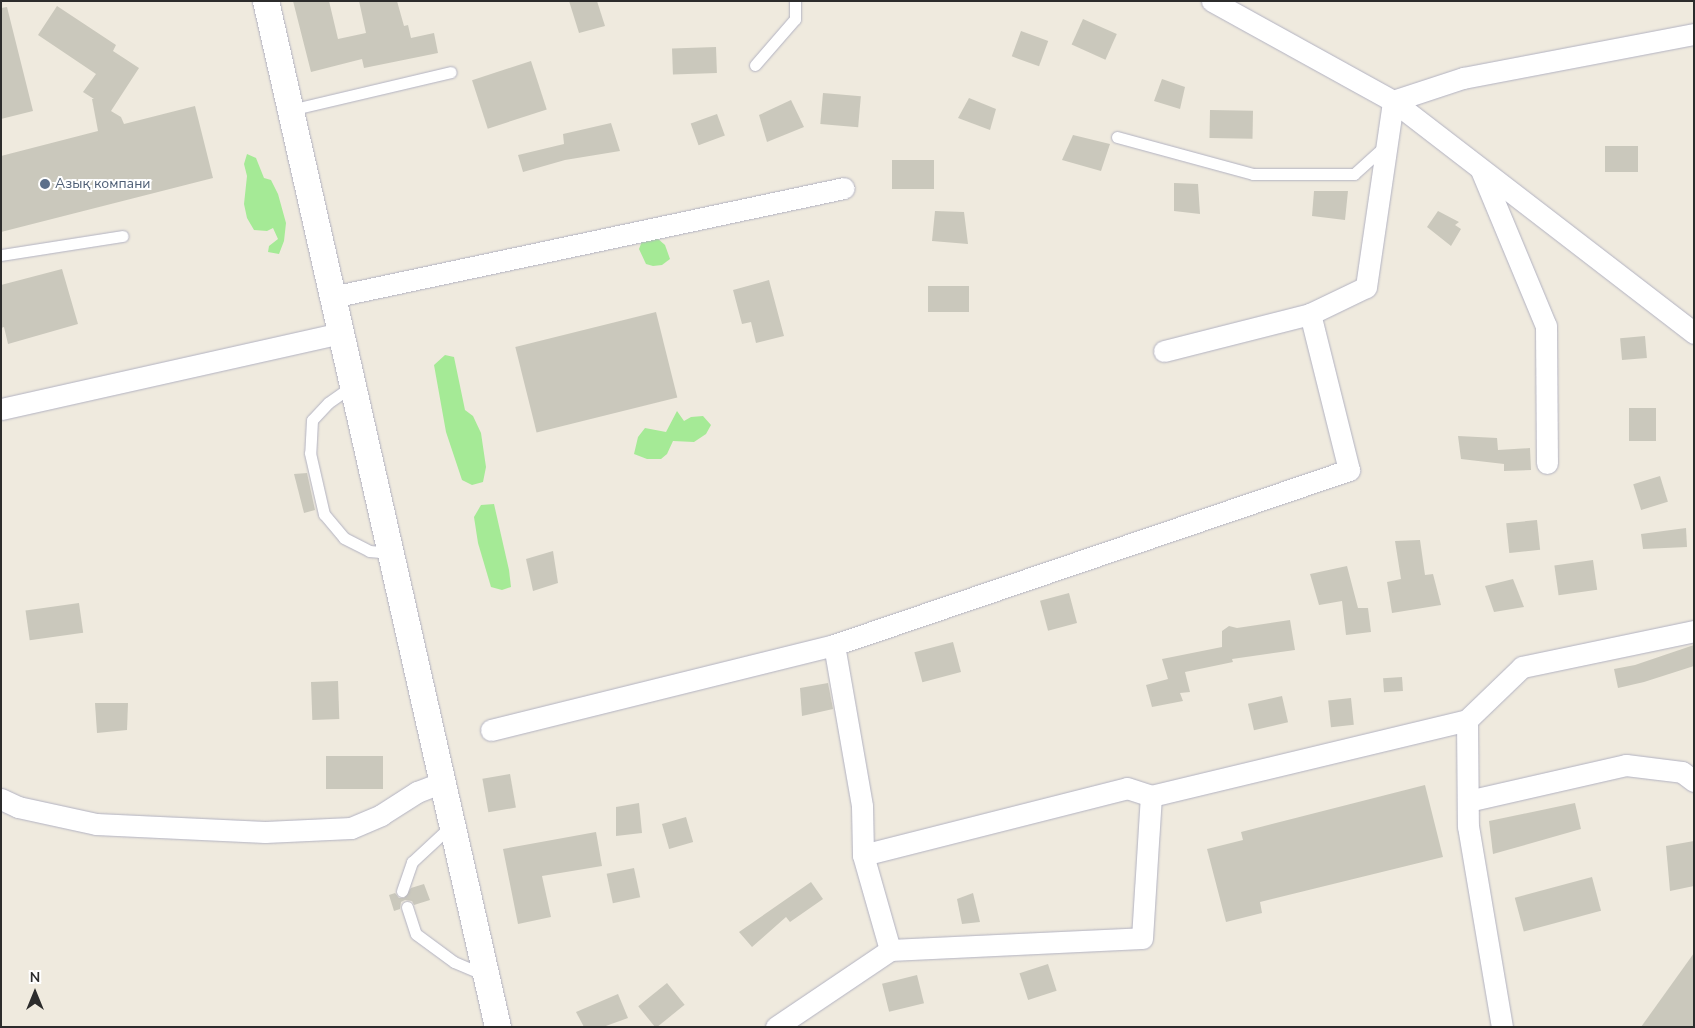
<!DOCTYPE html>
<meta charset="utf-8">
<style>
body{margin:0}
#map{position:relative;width:1695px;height:1028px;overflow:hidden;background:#efeade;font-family:"Nunito Sans",sans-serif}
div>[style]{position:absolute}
.green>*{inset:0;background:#a5ea96}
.building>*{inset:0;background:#cac8bc;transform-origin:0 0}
.roads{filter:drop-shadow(0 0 1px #b2b2c1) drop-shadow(0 0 1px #b2b2c1)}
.service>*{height:11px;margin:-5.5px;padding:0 5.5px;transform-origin:5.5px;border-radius:5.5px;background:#fff}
.minor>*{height:21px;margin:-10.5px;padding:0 10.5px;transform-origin:10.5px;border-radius:10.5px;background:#fff}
.tertiary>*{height:26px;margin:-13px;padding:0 13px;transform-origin:13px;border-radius:13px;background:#fff}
.dots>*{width:14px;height:14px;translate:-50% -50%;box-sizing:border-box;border:2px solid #fff;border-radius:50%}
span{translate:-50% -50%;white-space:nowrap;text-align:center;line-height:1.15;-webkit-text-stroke:4px #fff;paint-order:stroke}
.service-label{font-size:14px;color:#4e5e75}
.left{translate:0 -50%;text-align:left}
.frame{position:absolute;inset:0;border:2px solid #2c2c2c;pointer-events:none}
.north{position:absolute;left:10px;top:968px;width:50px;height:50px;-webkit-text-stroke:4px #fff;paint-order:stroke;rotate:0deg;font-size:14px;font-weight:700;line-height:20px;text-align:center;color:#2c2c2c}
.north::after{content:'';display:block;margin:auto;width:18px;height:22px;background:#2c2c2c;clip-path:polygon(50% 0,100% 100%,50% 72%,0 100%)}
</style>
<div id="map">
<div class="green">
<div style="clip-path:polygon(247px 154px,256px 158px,264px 178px,271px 180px,278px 194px,286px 223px,284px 241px,279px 254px,268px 252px,269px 246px,278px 239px,273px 228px,267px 231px,254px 230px,247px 218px,244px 204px,247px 176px,244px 164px)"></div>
<div style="clip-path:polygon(657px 238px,665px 245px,670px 259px,662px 265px,653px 266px,646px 264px,639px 249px,642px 241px)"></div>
<div style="clip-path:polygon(445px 355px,454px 357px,465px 410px,473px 416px,481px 433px,486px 467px,483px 482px,472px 485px,462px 480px,446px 432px,434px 365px)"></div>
<div style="clip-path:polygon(677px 411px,684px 421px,691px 417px,703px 416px,711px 425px,706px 434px,694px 442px,673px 441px,667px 454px,661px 459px,647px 459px,634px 454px,638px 437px,645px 428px,666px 432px)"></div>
<div style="clip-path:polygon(494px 504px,509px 570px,511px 587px,502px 590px,491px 587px,478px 543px,474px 517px,481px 505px)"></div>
</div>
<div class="building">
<div style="clip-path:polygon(293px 1px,329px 1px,338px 39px,366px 33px,359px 1px,397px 1px,404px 26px,408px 25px,411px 38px,434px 33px,438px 53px,364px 68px,362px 59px,311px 72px)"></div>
<div style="clip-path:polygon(569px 1px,597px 1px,605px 26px,579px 33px)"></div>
<div style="clip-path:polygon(57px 6px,116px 45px,113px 51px,139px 68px,111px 111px,121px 117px,124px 124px,195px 106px,213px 178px,1px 232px,1px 156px,98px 131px,92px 99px,94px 99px,83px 92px,96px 74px,38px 35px)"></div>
<div style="clip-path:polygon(7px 7px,33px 111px,1px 119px,1px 8px)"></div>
<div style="left:1083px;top:19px;width:37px;height:28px;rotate:24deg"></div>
<div style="left:1021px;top:31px;width:29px;height:27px;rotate:20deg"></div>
<div style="left:716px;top:47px;width:26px;height:44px;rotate:88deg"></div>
<div style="left:531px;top:61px;width:51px;height:62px;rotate:72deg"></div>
<div style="clip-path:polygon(1162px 79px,1185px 87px,1180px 109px,1154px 101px)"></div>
<div style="left:823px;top:93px;width:38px;height:31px;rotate:5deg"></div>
<div style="clip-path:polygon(969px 98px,996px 109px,990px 130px,958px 118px)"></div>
<div style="clip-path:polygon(791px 100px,804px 127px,767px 142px,759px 115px)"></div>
<div style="left:1210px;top:110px;width:43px;height:28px;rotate:1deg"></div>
<div style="left:717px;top:114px;width:23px;height:28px;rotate:70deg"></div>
<div style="clip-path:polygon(611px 123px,620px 151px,565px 160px,523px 172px,518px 155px,564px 144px,563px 134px)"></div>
<div style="clip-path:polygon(1073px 135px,1110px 144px,1101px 171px,1062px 160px)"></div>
<div style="left:1605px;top:146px;width:33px;height:26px"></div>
<div style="left:934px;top:160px;width:29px;height:42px;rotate:90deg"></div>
<div style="clip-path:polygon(1174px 183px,1198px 184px,1200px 214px,1174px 211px)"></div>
<div style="clip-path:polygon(1314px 191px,1348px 191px,1345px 220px,1312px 216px)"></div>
<div style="clip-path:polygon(935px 211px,964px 212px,968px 244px,932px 241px)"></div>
<div style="clip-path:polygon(1438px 211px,1459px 222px,1455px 225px,1461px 229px,1451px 246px,1427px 227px)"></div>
<div style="clip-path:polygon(62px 269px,78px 324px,8px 344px,4px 327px,1px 328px,1px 285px)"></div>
<div style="clip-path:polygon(769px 280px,784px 336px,756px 343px,751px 322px,742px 324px,733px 290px)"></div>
<div style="left:928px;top:286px;width:41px;height:26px"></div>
<div style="left:656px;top:312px;width:88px;height:145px;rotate:76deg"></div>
<div style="left:1645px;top:336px;width:22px;height:25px;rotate:85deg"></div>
<div style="left:1629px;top:408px;width:27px;height:33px"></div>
<div style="clip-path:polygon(1458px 436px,1497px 438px,1498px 450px,1530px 448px,1531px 470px,1504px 471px,1504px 464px,1461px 459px)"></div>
<div style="clip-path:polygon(307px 473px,315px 510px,304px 513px,294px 474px)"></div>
<div style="left:1660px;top:476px;width:27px;height:28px;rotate:73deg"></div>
<div style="left:1537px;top:520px;width:30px;height:31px;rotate:84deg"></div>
<div style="clip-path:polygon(1686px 528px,1687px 547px,1643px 549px,1641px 534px)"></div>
<div style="clip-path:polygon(1420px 540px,1425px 575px,1433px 574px,1441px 605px,1392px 613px,1387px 582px,1401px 579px,1395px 541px)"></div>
<div style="clip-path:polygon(553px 551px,558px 583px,533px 591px,526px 559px)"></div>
<div style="left:1593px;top:560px;width:30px;height:39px;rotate:82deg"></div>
<div style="clip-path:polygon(1347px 566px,1358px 608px,1368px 608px,1371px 632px,1346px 635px,1342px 601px,1319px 605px,1310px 574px)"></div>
<div style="clip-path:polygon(1513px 579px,1524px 607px,1494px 612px,1485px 586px)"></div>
<div style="left:1069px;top:593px;width:31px;height:30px;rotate:75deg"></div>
<div style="left:79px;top:603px;width:30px;height:54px;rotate:82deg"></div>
<div style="clip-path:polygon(1290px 620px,1295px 650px,1232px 659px,1233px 662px,1185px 672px,1190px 692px,1180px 693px,1183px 701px,1152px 707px,1146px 685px,1168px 679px,1162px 659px,1222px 647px,1222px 631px,1229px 626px,1237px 628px)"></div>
<div style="left:953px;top:642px;width:31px;height:40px;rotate:75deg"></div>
<div style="clip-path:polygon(1694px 645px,1694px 666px,1644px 682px,1618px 688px,1614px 669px,1635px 665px)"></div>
<div style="left:1402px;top:677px;width:14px;height:19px;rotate:86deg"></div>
<div style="left:338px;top:681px;width:38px;height:27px;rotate:88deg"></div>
<div style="clip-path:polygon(828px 683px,833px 709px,802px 716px,800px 688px)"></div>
<div style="left:1282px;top:696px;width:27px;height:35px;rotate:77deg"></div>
<div style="left:1351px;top:698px;width:27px;height:23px;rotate:84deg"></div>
<div style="clip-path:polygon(95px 703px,128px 703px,127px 730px,97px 733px)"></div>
<div style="left:383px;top:756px;width:33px;height:57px;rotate:90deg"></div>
<div style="left:510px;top:774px;width:34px;height:28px;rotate:80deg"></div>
<div style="clip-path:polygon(1425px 785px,1443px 857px,1260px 902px,1262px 913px,1226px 922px,1207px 849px,1243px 840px,1241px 832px)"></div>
<div style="clip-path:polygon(639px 803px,642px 833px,616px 836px,616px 807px)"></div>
<div style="clip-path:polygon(1575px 803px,1581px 829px,1493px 854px,1489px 821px)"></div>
<div style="left:686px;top:817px;width:26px;height:25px;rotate:74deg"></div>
<div style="clip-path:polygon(596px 832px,602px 866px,542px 876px,551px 917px,518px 924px,503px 849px)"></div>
<div style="clip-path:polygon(1694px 841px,1694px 886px,1670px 891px,1666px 846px)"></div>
<div style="left:634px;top:868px;width:30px;height:28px;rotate:78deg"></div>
<div style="left:1592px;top:877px;width:35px;height:80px;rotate:75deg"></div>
<div style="clip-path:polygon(811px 882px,823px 899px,790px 922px,786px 917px,752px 947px,739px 932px)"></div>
<div style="clip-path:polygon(424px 884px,430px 900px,414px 905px,412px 901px,405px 900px,401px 902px,400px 909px,394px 911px,389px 895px,395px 893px,399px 898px,404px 898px,411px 888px)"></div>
<div style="clip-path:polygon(973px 893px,980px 922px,962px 924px,957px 899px)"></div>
<div style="clip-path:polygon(1694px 953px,1694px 1027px,1641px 1027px)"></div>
<div style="left:1048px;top:964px;width:28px;height:30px;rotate:72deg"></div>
<div style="left:917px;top:975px;width:29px;height:36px;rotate:76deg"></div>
<div style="left:667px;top:983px;width:28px;height:37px;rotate:51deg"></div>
<div style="clip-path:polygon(618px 994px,628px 1018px,603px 1027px,584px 1027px,576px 1012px)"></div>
</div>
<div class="roads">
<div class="service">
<div style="left:755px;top:65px;width:61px;rotate:-49deg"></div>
<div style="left:795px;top:19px;width:18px;rotate:-90deg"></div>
<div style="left:290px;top:110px;width:165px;rotate:-13.3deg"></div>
<div style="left:1117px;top:137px;width:141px;rotate:15.2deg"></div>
<div style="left:1253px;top:174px;width:101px"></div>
<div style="left:1354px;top:174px;width:42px;rotate:-42.1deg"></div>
<div style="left:1px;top:255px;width:123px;rotate:-8.9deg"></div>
<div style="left:352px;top:386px;width:29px;rotate:145deg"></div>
<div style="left:328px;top:403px;width:23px;rotate:133deg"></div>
<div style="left:312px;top:420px;width:33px;rotate:93deg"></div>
<div style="left:310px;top:453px;width:63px;rotate:77.1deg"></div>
<div style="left:324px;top:514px;width:31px;rotate:50deg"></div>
<div style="left:344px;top:538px;width:28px;rotate:27deg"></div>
<div style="left:369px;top:551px;width:21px;rotate:5deg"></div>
<div style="left:402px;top:891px;width:31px;rotate:-71deg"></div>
<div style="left:412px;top:862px;width:54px;rotate:-42.8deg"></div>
<div style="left:407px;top:907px;width:28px;rotate:72deg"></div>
<div style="left:416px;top:934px;width:47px;rotate:36.4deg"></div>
<div style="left:454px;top:962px;width:34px;rotate:23deg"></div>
</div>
<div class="minor">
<div style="left:1212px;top:1px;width:207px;rotate:28.9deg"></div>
<div style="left:1393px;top:101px;width:380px;rotate:37.6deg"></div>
<div style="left:1481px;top:170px;width:169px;rotate:67.4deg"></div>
<div style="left:1546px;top:326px;width:137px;rotate:89.6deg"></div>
<div style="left:332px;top:297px;width:523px;rotate:-12.02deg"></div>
<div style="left:1164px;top:351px;width:151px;rotate:-14.2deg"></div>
<div style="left:1px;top:409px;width:347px;rotate:-12.6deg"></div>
<div style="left:834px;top:645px;width:163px;rotate:80.1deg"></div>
<div style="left:862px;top:806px;width:49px;rotate:88.8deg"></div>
<div style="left:863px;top:855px;width:99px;rotate:74.1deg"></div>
<div style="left:1467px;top:720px;width:106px;rotate:89.5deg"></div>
<div style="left:1468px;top:826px;width:204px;rotate:80.4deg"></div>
<div style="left:491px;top:730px;width:353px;rotate:-13.9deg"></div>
<div style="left:834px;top:645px;width:544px;rotate:-18.77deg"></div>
<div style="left:1349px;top:470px;width:161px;rotate:-104deg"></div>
<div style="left:1310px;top:314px;width:62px;rotate:-25.7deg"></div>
<div style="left:1366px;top:287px;width:188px;rotate:-81.7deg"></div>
<div style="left:1393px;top:101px;width:74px;rotate:-18.2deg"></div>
<div style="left:1463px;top:78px;width:235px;rotate:-10.8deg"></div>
<div style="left:1px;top:799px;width:19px;rotate:25deg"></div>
<div style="left:18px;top:807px;width:80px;rotate:12.3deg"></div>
<div style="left:96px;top:824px;width:169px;rotate:2.7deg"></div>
<div style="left:265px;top:832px;width:86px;rotate:-2.7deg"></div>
<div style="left:351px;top:828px;width:33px;rotate:-23deg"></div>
<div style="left:381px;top:815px;width:43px;rotate:-32.6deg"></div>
<div style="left:417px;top:792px;width:28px;rotate:-21deg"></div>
<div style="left:1468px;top:801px;width:162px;rotate:-12.8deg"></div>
<div style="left:1626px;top:765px;width:56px;rotate:7.1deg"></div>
<div style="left:1682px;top:772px;width:15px;rotate:37deg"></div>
<div style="left:863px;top:855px;width:272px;rotate:-14.2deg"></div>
<div style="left:1127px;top:788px;width:25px;rotate:18deg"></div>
<div style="left:1151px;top:796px;width:325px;rotate:-13.5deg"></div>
<div style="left:1467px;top:720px;width:76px;rotate:-43.9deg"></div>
<div style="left:1522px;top:667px;width:176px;rotate:-11.8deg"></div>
<div style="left:776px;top:1027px;width:138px;rotate:-34deg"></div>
<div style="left:890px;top:950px;width:252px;rotate:-2.7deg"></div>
<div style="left:1142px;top:938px;width:142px;rotate:-86.4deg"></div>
</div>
<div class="tertiary">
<div style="left:266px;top:1px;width:1052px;rotate:77.26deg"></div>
</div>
</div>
<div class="dots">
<div style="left:45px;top:184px;background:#5c6f8a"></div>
</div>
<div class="service-label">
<span class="left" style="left:55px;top:184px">Азық компани</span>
</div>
<div class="frame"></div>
<div class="north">N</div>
</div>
